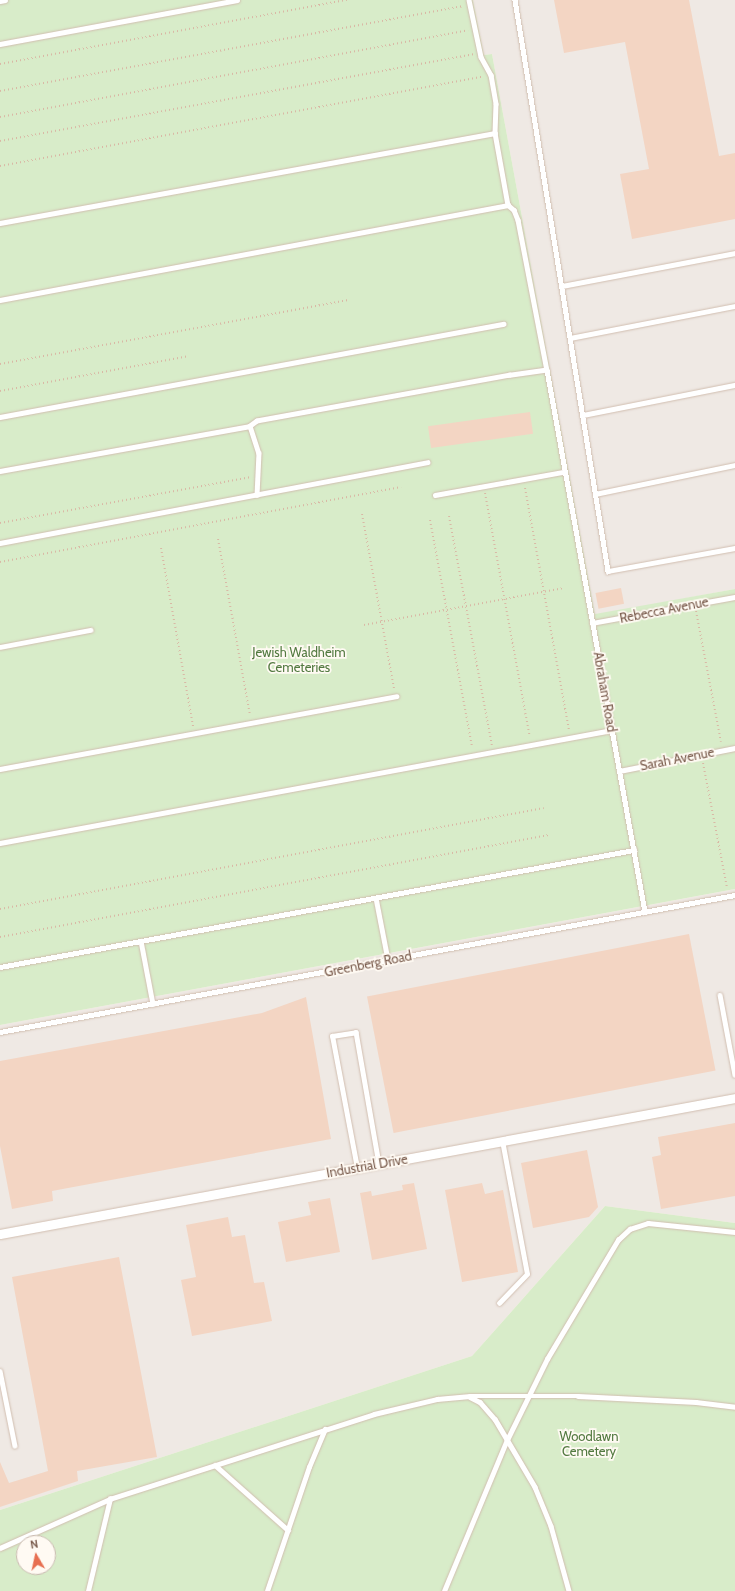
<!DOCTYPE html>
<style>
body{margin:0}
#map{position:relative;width:735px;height:1591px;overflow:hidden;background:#fdf6ec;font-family:Cabin,sans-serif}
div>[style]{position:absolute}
.industrial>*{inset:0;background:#efe9e4}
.green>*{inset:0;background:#d8ecc9}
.building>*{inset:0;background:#f3d5c3;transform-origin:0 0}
.path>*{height:2px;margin-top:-1px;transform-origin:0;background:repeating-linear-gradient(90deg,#d9b8a5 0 1px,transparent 0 4px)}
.roads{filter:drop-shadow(0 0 1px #d1beb0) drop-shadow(0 0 1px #d1beb0)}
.lane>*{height:4.5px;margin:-2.25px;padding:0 2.25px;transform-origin:2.25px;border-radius:2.25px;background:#fff}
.street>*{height:9px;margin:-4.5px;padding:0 4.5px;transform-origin:4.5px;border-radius:4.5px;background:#fff}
span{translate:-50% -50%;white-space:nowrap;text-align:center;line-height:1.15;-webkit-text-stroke:3.5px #fffaf3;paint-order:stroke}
.street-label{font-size:13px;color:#7a5c4d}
.park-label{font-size:13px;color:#537a41}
.north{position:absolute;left:16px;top:1535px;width:40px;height:40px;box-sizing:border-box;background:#fffaf3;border:1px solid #cabbb1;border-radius:50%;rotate:351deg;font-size:11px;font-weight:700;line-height:16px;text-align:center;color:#7a5c4d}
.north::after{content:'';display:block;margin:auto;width:14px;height:18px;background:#e76f51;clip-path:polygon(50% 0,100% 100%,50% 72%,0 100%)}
</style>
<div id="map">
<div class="industrial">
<div style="clip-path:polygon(473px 0,735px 0,735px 589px,595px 615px,492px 54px,484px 55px)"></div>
<div style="clip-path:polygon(735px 889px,735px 1223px,605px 1206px,472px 1356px,0 1510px,0 1025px)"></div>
</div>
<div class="green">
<div style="clip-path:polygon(0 0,473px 0,484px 55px,492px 54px,595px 614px,735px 589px,735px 889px,0 1025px)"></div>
<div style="clip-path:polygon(evenodd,605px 1206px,735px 1223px,735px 1591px,0 1591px,0 1510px,472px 1356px,605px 1206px,24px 1543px,48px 1543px,48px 1567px,24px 1567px,24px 1543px)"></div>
</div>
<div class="building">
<div style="clip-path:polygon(554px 0,689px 0,719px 156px,735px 153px,735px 219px,632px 239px,620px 174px,649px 169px,625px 42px,564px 53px)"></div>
<div style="left:530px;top:412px;width:22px;height:103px;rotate:82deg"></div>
<div style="left:621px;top:588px;width:16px;height:26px;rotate:79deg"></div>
<div style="left:689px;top:934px;width:139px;height:328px;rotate:79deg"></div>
<div style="clip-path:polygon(306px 997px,331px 1139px,52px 1191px,53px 1201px,12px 1209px,0 1146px,0 1061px,262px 1013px)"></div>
<div style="clip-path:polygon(735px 1123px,735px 1196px,661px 1209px,652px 1157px,661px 1155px,658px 1137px)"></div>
<div style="clip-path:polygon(587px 1150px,598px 1207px,589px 1217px,533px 1228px,521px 1163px)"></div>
<div style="clip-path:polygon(414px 1183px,427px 1249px,372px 1260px,360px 1193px,371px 1191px,372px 1196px,403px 1190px,402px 1185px)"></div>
<div style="clip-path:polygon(482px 1183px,485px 1194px,503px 1190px,518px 1272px,462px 1282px,445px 1190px)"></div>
<div style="clip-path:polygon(330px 1198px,340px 1252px,286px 1262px,278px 1222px,311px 1215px,308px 1202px)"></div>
<div style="clip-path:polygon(228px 1217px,232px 1237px,245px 1235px,254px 1283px,264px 1282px,272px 1321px,192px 1336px,181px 1280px,196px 1277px,186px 1225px)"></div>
<div style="clip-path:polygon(119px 1257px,157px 1457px,77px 1471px,78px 1481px,0 1507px,0 1462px,9px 1483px,48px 1471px,12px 1277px)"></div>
</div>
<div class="path">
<div style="left:0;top:64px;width:353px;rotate:-10.5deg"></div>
<div style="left:0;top:91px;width:471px;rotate:-10.4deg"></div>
<div style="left:0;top:117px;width:476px;rotate:-10.5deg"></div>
<div style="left:0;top:141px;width:481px;rotate:-10.4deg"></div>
<div style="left:0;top:166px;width:490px;rotate:-10.5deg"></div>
<div style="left:0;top:364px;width:354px;rotate:-10.4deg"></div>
<div style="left:0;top:391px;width:191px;rotate:-10.5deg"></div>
<div style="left:525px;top:488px;width:246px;rotate:79.7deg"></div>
<div style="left:485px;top:493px;width:248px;rotate:79.6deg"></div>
<div style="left:362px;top:514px;width:178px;rotate:79.6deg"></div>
<div style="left:449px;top:516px;width:233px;rotate:79.4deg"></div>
<div style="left:430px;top:520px;width:231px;rotate:79.5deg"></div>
<div style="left:0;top:523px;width:254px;rotate:-10.4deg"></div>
<div style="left:218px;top:539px;width:179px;rotate:79.7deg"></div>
<div style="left:161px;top:548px;width:181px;rotate:79.8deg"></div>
<div style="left:0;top:562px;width:408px;rotate:-10.6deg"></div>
<div style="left:696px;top:611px;width:133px;rotate:79.2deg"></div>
<div style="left:364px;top:625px;width:202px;rotate:-10.5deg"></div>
<div style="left:703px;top:763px;width:127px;rotate:79.1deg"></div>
<div style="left:0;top:909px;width:553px;rotate:-10.52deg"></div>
<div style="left:0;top:937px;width:558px;rotate:-10.53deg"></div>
</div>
<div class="roads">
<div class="lane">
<div style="left:469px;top:0;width:58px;rotate:78.1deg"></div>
<div style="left:481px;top:57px;width:21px;rotate:61deg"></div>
<div style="left:491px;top:75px;width:29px;rotate:80deg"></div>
<div style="left:496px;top:104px;width:29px;rotate:92deg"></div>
<div style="left:495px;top:133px;width:73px;rotate:79.8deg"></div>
<div style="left:515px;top:0;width:579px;rotate:80.75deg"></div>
<div style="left:608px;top:571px;width:129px;rotate:-10.3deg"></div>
<div style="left:0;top:1px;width:5px;rotate:-11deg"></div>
<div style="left:0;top:44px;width:241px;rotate:-10.5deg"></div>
<div style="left:0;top:223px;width:503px;rotate:-10.3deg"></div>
<div style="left:562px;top:286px;width:176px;rotate:-10.8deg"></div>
<div style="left:0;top:300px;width:517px;rotate:-10.59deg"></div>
<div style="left:508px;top:205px;width:8px;rotate:40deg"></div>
<div style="left:514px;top:210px;width:11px;rotate:68deg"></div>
<div style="left:518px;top:220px;width:153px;rotate:79.1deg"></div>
<div style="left:547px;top:370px;width:37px;rotate:172deg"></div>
<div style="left:510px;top:375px;width:257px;rotate:169.7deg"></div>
<div style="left:257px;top:421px;width:9px;rotate:144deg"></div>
<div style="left:570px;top:338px;width:168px;rotate:-11deg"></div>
<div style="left:547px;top:370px;width:551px;rotate:79.75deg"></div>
<div style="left:583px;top:415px;width:155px;rotate:-11.2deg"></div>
<div style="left:0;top:417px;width:512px;rotate:-10.48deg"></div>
<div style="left:0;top:471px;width:254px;rotate:-10.2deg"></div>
<div style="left:250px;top:426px;width:28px;rotate:72deg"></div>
<div style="left:259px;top:453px;width:42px;rotate:92.7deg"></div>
<div style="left:595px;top:494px;width:143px;rotate:-11.7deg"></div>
<div style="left:435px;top:495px;width:130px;rotate:-10.2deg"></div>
<div style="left:0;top:543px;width:435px;rotate:-10.7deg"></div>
<div style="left:592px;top:623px;width:145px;rotate:-10.3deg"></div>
<div style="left:0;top:647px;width:92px;rotate:-10.7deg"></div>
<div style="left:0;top:769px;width:403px;rotate:-10.4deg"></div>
<div style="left:619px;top:771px;width:118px;rotate:-11.2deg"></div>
<div style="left:0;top:843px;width:622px;rotate:-10.46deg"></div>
<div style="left:376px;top:898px;width:63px;rotate:79deg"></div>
<div style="left:141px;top:941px;width:64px;rotate:79.2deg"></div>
<div style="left:0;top:967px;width:645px;rotate:-10.46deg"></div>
<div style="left:720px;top:995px;width:81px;rotate:79.4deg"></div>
<div style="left:0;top:1032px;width:748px;rotate:-10.56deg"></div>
<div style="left:357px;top:1168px;width:134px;rotate:-100.7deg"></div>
<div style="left:332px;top:1036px;width:24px;rotate:-9deg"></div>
<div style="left:356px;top:1032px;width:134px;rotate:80.1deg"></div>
<div style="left:499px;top:1303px;width:40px;rotate:-46deg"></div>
<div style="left:527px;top:1274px;width:135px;rotate:-100.6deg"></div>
<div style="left:0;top:1371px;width:76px;rotate:78.7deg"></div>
<div style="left:470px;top:1397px;width:11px;rotate:27deg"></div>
<div style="left:480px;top:1402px;width:23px;rotate:49deg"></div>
<div style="left:495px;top:1419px;width:79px;rotate:59.5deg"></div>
<div style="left:535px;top:1487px;width:42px;rotate:67.7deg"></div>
<div style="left:551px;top:1526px;width:67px;rotate:74.5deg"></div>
<div style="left:215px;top:1465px;width:98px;rotate:41.7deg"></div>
<div style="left:0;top:1548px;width:120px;rotate:-24deg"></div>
<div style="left:110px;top:1499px;width:277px;rotate:-17.8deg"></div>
<div style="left:374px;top:1414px;width:65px;rotate:-13.4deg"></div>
<div style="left:437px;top:1399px;width:33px;rotate:-5deg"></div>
<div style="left:470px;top:1396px;width:108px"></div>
<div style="left:578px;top:1396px;width:118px;rotate:2.9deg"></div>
<div style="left:696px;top:1402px;width:39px;rotate:7deg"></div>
<div style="left:88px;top:1591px;width:95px;rotate:-76.6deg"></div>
<div style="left:267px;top:1591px;width:131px;rotate:-71.3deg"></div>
<div style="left:309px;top:1467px;width:41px;rotate:-67.2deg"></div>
<div style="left:444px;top:1591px;width:164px;rotate:-67.4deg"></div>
<div style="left:507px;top:1440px;width:90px;rotate:-63.7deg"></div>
<div style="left:547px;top:1359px;width:139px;rotate:-59.2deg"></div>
<div style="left:618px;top:1240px;width:16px;rotate:-43deg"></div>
<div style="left:630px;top:1229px;width:19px;rotate:-18deg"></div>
<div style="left:648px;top:1223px;width:87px;rotate:5.9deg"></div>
</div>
<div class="street">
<div style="left:0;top:1234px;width:747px;rotate:-10.48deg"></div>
</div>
</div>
<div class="street-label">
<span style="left:664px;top:610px;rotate:-11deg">Rebecca Avenue</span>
<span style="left:605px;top:692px;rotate:80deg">Abraham Road</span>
<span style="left:677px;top:759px;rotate:-11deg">Sarah Avenue</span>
<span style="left:368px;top:964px;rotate:-11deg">Greenberg Road</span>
<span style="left:367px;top:1166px;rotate:-10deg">Industrial Drive</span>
</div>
<div class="park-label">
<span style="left:299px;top:660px">Jewish Waldheim<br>Cemeteries</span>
<span style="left:589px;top:1444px">Woodlawn<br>Cemetery</span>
</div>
<div class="north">N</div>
</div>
